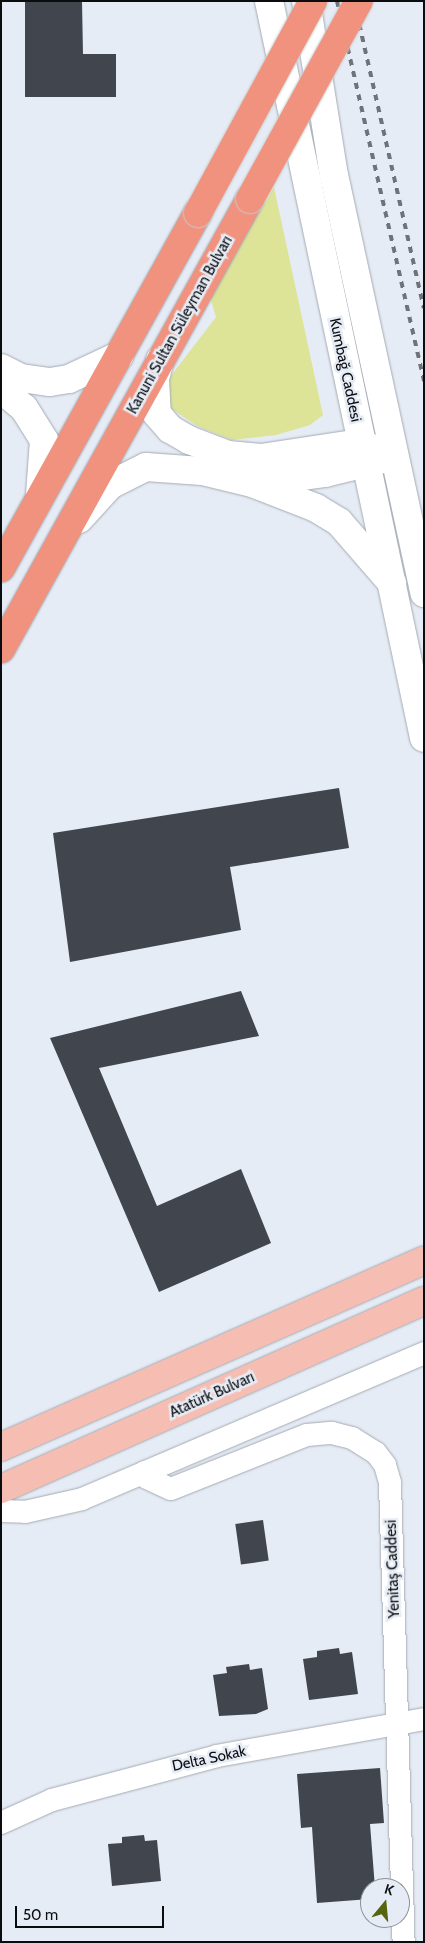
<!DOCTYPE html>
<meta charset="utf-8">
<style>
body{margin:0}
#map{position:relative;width:425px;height:1943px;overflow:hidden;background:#e6ecf5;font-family:Cabin,sans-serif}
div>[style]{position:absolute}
.green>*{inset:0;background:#dde498}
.building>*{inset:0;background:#41464e;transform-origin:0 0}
.roads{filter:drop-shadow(0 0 1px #a4aab3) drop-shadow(0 0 1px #a4aab3)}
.street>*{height:22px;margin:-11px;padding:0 11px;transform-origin:11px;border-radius:11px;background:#fff}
.secondary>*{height:28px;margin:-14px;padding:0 14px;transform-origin:14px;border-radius:14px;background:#fff}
.primary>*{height:28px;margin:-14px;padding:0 14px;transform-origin:14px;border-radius:14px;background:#f6beb2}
.highway>*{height:28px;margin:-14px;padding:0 14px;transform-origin:14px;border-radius:14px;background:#f0927e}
.rail>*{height:4px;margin-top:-2px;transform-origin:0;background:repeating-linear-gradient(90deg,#6f7379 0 6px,transparent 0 12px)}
.bridges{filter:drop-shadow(0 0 1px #c9caca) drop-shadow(0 0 1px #c9caca)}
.highway-bridge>*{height:28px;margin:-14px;padding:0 14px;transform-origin:14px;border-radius:14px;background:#f0927e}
span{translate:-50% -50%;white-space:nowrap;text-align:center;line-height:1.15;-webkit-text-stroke:5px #e6ecf5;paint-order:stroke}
.street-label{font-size:15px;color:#0a0c0f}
.frame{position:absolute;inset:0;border:2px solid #0a0c0f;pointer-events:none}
.north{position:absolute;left:360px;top:1878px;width:50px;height:50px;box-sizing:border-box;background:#e6ecf5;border:1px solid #8e9299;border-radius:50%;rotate:17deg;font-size:14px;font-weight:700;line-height:20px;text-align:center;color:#0a0c0f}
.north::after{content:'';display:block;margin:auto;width:18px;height:22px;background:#55650d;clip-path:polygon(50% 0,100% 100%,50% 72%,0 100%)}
.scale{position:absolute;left:15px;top:1906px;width:149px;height:22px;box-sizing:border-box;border:2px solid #0a0c0f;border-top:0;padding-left:6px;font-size:15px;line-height:18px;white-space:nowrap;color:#0a0c0f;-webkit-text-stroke:4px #e6ecf5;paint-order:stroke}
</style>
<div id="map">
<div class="green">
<div style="clip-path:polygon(274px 187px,323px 415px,310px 425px,276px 435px,232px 440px,197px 426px,169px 407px,167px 381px,216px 317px,207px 287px,222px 276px)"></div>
</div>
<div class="building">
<div style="clip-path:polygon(25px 1px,82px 1px,83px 54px,116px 54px,116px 97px,25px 97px)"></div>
<div style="clip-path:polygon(339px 788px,349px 848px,230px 867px,241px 930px,70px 962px,53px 833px)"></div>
<div style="clip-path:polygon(241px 991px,259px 1036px,99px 1068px,157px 1206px,241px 1169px,271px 1243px,159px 1292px,50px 1038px)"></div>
<div style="left:263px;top:1520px;width:41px;height:28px;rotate:82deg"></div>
<div style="clip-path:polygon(339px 1648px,340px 1654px,352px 1652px,358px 1694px,309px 1700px,303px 1659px,317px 1657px,317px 1651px)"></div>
<div style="clip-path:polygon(249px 1664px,250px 1670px,262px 1668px,268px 1709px,256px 1714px,219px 1716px,213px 1675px,227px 1673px,226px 1667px)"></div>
<div style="clip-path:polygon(380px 1768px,384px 1823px,370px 1824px,375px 1888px,370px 1888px,370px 1899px,317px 1903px,312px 1827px,301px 1828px,297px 1774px)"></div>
<div style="clip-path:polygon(144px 1835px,145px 1841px,157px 1840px,161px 1881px,112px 1886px,108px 1844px,122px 1843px,122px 1837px)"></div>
</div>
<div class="roads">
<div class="street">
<div style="left:145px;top:1472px;width:6px;rotate:72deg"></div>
<div style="left:147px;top:1478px;width:26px;rotate:25deg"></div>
<div style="left:171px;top:1489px;width:146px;rotate:-21.7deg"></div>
<div style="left:307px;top:1435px;width:25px;rotate:-5deg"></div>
<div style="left:332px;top:1433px;width:21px;rotate:14deg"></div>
<div style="left:352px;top:1438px;width:28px;rotate:32deg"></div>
<div style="left:376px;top:1453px;width:15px;rotate:53deg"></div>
<div style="left:385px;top:1465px;width:19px;rotate:74deg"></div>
<div style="left:390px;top:1483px;width:459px;rotate:88.3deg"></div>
<div style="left:1px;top:1511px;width:24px;rotate:2deg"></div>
<div style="left:25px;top:1512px;width:58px;rotate:-12.8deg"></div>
<div style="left:82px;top:1499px;width:372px;rotate:-23.1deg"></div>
<div style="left:1px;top:1823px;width:56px;rotate:-24.3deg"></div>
<div style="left:52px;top:1800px;width:171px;rotate:-14.9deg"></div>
<div style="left:217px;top:1756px;width:210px;rotate:-10.1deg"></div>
</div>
<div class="secondary">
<div style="left:269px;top:1px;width:753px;rotate:78.12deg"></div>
<div style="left:306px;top:1px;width:176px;rotate:80.9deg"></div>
<div style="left:334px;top:175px;width:428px;rotate:77.8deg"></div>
<div style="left:160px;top:360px;width:20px;rotate:105deg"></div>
<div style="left:155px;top:379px;width:35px;rotate:87deg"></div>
<div style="left:157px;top:414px;width:20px;rotate:49deg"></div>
<div style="left:170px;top:429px;width:22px;rotate:30deg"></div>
<div style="left:189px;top:440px;width:42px;rotate:21deg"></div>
<div style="left:228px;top:455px;width:33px;rotate:5deg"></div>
<div style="left:261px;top:458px;width:100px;rotate:-8.6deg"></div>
<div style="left:360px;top:443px;width:17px;rotate:24deg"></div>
<div style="left:1px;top:368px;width:22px;rotate:27deg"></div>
<div style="left:21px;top:378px;width:29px;rotate:8deg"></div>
<div style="left:50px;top:382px;width:19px;rotate:-9deg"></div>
<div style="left:69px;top:379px;width:56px;rotate:-25.2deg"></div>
<div style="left:1px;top:389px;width:30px;rotate:40deg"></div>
<div style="left:24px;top:408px;width:38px;rotate:58deg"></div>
<div style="left:44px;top:440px;width:55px;rotate:94.2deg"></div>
<div style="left:254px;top:483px;width:72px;rotate:-8deg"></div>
<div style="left:325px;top:473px;width:60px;rotate:-13.6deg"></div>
<div style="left:79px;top:519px;width:46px;rotate:-47.6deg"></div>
<div style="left:110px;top:485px;width:40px;rotate:-26.6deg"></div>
<div style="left:146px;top:467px;width:56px;rotate:4.1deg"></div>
<div style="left:202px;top:471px;width:51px;rotate:13.5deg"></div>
<div style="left:252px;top:483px;width:69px;rotate:21.3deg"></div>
<div style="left:316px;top:508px;width:27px;rotate:31deg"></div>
<div style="left:339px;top:522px;width:81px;rotate:49deg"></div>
</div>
<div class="primary">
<div style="left:1px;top:1447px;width:462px;rotate:-23.8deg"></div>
<div style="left:1px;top:1489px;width:463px;rotate:-24deg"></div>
</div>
<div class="highway">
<div style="left:1px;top:568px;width:406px;rotate:-61deg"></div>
<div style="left:1px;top:649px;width:514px;rotate:-61.04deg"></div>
</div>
</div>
<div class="rail">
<div style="left:337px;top:1px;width:390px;rotate:77.1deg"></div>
<div style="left:354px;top:1px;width:315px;rotate:77.2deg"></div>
</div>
<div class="bridges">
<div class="highway-bridge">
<div style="left:250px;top:199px;width:226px;rotate:-61.2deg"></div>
<div style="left:198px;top:213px;width:241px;rotate:-61.5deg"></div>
</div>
</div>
<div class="street-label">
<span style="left:180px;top:325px;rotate:-61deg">Kanuni Sultan Süleyman Bulvarı</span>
<span style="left:345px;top:370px;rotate:78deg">Kumbağ Caddesi</span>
<span style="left:212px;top:1395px;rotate:-24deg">Atatürk Bulvarı</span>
<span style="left:393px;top:1569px;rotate:-92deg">Yenitaş Caddesi</span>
<span style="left:209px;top:1759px;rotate:-12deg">Delta Sokak</span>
</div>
<div class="frame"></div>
<div class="north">K</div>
<div class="scale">50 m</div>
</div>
